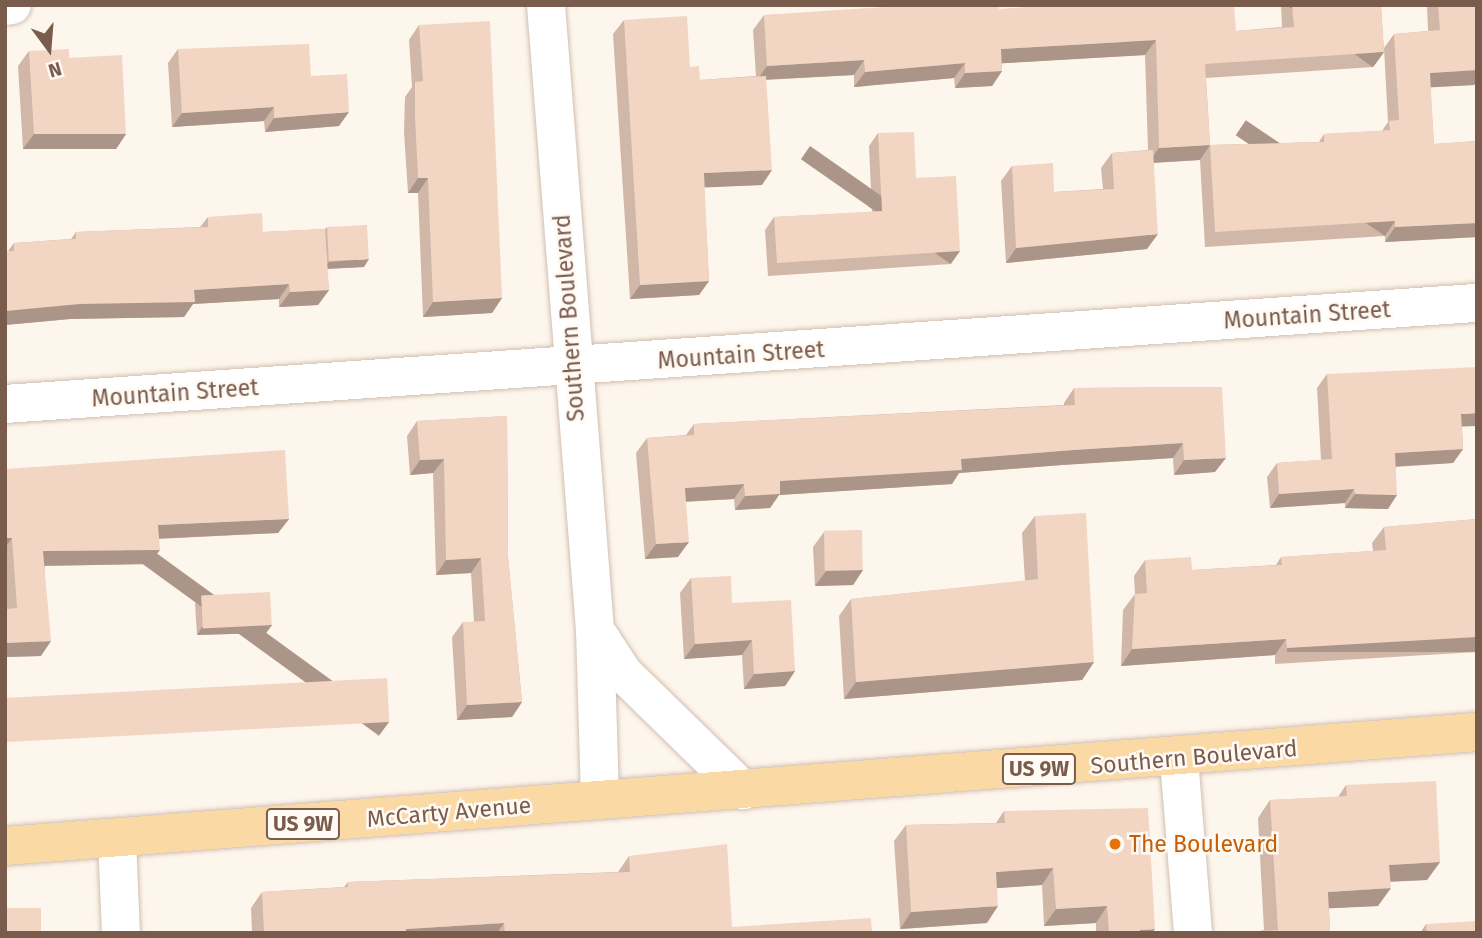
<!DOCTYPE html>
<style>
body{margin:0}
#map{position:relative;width:1482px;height:938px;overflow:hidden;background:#fdf6ec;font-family:"Fira Sans",sans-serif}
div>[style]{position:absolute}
.roads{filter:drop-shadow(0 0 2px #d1beb0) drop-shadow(0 0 2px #d1beb0)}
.minor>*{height:38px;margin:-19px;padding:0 19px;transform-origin:19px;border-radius:19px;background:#fff}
.major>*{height:38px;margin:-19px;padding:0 19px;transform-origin:19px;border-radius:19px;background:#fbd9a5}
.wall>*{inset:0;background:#d1b7a8}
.shaded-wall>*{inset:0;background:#aa9588;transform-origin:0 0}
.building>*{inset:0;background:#f3d5c3;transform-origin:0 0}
.dots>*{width:19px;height:19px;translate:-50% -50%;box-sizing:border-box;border:4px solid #fffaf3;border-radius:50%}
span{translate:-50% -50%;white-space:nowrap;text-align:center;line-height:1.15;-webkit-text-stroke:5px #fffaf3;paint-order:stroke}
.shield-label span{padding:2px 5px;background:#fffaf3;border:2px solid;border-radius:5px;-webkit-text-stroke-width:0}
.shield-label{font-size:21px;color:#7a5c4d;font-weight:700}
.street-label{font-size:23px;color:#7a5c4d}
.food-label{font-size:23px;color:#c56008}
.left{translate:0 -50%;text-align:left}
.frame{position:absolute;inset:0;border:7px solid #7a5c4d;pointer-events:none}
.north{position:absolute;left:14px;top:14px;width:70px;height:70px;-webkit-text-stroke:5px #fffaf3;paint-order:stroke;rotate:164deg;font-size:19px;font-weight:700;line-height:28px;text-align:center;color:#7a5c4d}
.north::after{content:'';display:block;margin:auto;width:24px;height:32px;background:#7a5c4d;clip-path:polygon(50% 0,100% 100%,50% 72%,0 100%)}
</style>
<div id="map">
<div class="roads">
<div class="minor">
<div style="left:546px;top:5px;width:627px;rotate:85.52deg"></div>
<div style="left:595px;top:630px;width:170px;rotate:88.3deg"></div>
<div style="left:5px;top:6px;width:7px;rotate:-8deg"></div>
<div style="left:5px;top:404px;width:1475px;rotate:-3.93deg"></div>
<div style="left:595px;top:630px;width:51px;rotate:56.9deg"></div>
<div style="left:623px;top:673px;width:168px;rotate:44.3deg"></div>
<div style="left:1179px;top:759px;width:175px;rotate:85.4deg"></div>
<div style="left:117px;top:839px;width:94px;rotate:87.6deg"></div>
</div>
<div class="major">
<div style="left:5px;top:846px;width:1476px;rotate:-4.43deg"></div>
</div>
</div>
<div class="wall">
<div style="clip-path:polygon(1281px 5px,1381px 5px,1384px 52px,1373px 67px,1206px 78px,1210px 145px,1319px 142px,1324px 134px,1382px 131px,1388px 122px,1384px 48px,1394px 34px,1428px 31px,1427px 5px,1477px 5px,1477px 81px,1474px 85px,1430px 87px,1434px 144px,1477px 141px,1477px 237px,1385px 242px,1385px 236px,1205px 247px,1200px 160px,1154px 163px,1147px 249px,1006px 263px,1001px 181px,1012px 166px,1054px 192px,1103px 189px,1101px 168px,1112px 153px,1148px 150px,1145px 55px,1002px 63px,1002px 71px,992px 86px,955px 88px,954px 78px,854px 87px,854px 75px,766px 80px,762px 185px,704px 187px,709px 281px,699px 295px,630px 299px,613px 34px,624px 20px,690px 67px,700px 80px,756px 76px,753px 30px,764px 15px,999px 9px,1236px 31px,1282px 27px)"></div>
<div style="clip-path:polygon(419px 25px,502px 298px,492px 313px,423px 317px,418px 193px,408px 193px,404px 132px,405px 97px,412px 87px,409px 40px)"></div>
<div style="clip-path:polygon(178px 49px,311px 76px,339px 126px,265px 132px,264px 121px,172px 127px,168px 63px)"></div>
<div style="clip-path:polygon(29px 51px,69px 58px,126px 134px,116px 149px,23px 149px,18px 66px)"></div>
<div style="clip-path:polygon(878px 133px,916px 178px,951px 264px,768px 276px,765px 230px,774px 217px,872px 212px,869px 146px)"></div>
<div style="clip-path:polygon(208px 217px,263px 232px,325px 229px,327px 227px,364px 267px,327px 269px,329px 290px,318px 305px,279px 307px,279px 299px,193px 304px,184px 317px,70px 319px,5px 325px,5px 251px,8px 251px,14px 243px,71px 239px,76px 232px,200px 227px)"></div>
<div style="clip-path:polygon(1327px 374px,1462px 427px,1463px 449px,1453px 463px,1396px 467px,1388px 509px,1345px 508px,1345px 503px,1270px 508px,1267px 477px,1277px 463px,1321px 460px,1317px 388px)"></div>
<div style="clip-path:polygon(1222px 387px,1215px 472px,1174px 475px,1173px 458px,1062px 465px,959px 473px,952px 484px,779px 495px,770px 508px,735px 510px,734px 499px,686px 502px,678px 557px,645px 559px,636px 453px,647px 438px,686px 435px,694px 424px,1064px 405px,1064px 403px,1074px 388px)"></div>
<div style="clip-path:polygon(507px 416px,508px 557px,522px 702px,512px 717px,457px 720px,452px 637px,463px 622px,474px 622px,471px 573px,436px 575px,433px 473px,410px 475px,407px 436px,417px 421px)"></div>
<div style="clip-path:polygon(5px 469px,289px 519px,278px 533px,159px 539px,149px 564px,45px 566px,41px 656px,5px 657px)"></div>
<div style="clip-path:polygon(1035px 516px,1094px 662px,1082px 680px,844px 699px,839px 616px,851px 599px,1025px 581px,1022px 533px)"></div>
<div style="clip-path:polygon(1477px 519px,1477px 652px,1275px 664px,1275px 655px,1121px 666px,1123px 610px,1135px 594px,1134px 576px,1145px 560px,1192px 570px,1276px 565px,1281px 557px,1373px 551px,1372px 543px,1384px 527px)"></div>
<div style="clip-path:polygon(824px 532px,863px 570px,853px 585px,815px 586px,813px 547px)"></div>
<div style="clip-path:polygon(691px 578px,732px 603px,795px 671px,785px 686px,744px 689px,742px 655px,684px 659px,680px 593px)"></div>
<div style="clip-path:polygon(201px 596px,272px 625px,266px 633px,197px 635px,195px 604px)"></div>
<div style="clip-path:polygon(1346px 785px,1440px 862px,1427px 880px,1390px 882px,1378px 906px,1329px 908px,1330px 933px,1259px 933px,1260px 931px,1264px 930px,1258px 818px,1270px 800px,1338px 797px)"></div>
<div style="clip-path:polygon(1004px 811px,1152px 933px,1096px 933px,1096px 923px,1044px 926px,1042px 885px,997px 888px,987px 923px,900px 929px,894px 841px,906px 825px,996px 823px)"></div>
<div style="clip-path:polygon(629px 856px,732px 927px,872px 933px,252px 933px,251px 908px,262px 892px,344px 887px,348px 882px,618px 872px)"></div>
<div style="clip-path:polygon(1426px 924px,1477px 933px,1420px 933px)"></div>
</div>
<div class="shaded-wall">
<div style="clip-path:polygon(1156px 40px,1145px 55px,991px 64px,1001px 49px)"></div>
<div style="left:1384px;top:52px;width:19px;height:179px;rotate:126deg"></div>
<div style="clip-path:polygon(864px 60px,854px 75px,757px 80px,767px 66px)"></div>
<div style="clip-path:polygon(965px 63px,954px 78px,854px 87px,865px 72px)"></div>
<div style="clip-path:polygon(1477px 70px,1477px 81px,1474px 85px,1419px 88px,1430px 73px)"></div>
<div style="clip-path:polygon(1002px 71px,992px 86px,955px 88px,965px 73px)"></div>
<div style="clip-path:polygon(274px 107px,264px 121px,172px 127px,182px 113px)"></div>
<div style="clip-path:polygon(349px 112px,339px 126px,265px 132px,274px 118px)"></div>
<div style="clip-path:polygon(34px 134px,126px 134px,116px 149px,23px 149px)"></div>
<div style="clip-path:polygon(1210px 145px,1200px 160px,1148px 163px,1159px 148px)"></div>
<div style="clip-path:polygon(772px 170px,762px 185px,693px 188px,704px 173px)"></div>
<div style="clip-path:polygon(418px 178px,428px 178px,418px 193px,408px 193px)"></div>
<div style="left:1395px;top:221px;width:18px;height:180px;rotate:124deg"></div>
<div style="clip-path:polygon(1477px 223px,1477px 237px,1385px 242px,1395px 227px)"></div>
<div style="clip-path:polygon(1158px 234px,1147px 249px,1006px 263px,1016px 248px)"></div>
<div style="left:960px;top:251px;width:16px;height:183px;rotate:125deg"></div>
<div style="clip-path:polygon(369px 259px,364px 267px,323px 269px,329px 262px)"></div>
<div style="clip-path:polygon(709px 281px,699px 295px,630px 299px,640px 285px)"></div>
<div style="clip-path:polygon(289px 284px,279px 299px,193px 304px,184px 317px,70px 319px,5px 325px,5px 311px,194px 290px)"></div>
<div style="clip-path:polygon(329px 290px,318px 305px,279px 307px,290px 292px)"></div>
<div style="clip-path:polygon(502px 298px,492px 313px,423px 317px,433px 302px)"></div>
<div style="clip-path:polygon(1477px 413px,1477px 426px,1451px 427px,1461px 414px)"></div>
<div style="clip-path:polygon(1183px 443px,1173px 458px,1062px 465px,959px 473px,952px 484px,779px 495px,770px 508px,735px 510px,745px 496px,780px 481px,961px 459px,1073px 450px)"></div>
<div style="clip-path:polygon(1463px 449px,1453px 463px,1385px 467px,1395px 453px)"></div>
<div style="clip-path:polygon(1226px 458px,1215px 472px,1174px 475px,1184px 460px)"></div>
<div style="clip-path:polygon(444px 459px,433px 473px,410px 475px,420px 460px)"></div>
<div style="clip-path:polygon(744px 484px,734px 499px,675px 502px,685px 488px)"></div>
<div style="clip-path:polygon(1354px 489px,1345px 503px,1270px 508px,1279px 494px)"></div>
<div style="clip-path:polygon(1355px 494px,1397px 495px,1388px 509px,1345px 508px)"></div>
<div style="clip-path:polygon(289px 519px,278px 533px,148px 539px,158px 525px)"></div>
<div style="clip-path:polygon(5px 538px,12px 538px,5px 548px)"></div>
<div style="clip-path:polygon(689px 542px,678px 557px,645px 559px,656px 544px)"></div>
<div style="clip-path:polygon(160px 550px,149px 564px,33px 566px,43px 551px)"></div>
<div style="clip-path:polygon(481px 558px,471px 573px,436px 575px,446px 560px)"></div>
<div style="clip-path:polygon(863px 570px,853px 585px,815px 586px,826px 571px)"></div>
<div style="clip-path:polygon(272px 625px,266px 633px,197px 635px,202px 627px)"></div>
<div style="left:1477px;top:637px;width:15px;height:190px;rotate:90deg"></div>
<div style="clip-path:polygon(1286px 639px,1275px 655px,1121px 666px,1132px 649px)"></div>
<div style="clip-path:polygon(752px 640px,742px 655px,684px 659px,695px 644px)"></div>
<div style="clip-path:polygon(51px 641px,41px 656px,5px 657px,5px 643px)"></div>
<div style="clip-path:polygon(1094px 662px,1082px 680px,844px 699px,856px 682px)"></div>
<div style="clip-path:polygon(795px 671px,785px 686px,744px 689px,754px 674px)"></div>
<div style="clip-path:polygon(522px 702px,512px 717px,457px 720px,467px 705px)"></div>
<div style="left:389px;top:722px;width:17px;height:385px;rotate:126deg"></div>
<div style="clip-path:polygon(1440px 862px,1427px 880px,1377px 882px,1389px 865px)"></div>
<div style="clip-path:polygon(1053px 868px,1042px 885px,985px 889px,996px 872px)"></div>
<div style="clip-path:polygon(1391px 888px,1378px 906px,1316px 909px,1328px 892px)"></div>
<div style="clip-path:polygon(998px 906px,987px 923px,900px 929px,911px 912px)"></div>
<div style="clip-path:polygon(1107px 906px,1096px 923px,1044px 926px,1056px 909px)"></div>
<div style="clip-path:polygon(504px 923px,497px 933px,404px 933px,406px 929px)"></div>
<div style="clip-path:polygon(1155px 929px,1152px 933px,1138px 933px,1140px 930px)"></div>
</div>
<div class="building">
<div style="clip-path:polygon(915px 5px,999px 5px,999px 9px,1054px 5px,1234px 5px,1236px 31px,1294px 27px,1292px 5px,1381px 5px,1384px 52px,1205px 64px,1210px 145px,1159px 148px,1156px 40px,1001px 49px,1002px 71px,965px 73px,965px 63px,865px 72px,864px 60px,767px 66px,764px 15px)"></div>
<div style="clip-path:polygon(1438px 5px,1477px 5px,1477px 70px,1430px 73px,1434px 144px,1477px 141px,1477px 223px,1395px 227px,1395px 221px,1215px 232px,1210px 145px,1324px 142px,1324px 134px,1390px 130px,1389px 121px,1399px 120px,1394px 34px,1440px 30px)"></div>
<div style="clip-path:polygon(687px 16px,690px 67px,699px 66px,700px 80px,766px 76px,772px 170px,704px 173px,709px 281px,640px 285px,624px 20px)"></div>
<div style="clip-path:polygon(490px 21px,502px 298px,433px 302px,428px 178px,418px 178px,415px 117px,415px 82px,423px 81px,419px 25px)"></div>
<div style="clip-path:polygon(309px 44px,311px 76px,347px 74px,349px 112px,274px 118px,274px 107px,182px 113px,178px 49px)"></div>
<div style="clip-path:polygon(69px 49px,69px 58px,122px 55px,126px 134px,34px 134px,29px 51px)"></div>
<div style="clip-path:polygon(914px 132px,916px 178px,956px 176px,960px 251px,777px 263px,774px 217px,882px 211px,878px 133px)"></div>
<div style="clip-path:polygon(1153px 150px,1158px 234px,1016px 248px,1012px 166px,1053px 163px,1054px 192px,1114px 189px,1112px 153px)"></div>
<div style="clip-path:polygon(262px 213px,263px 232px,325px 229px,329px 290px,290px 292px,289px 284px,194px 290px,195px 302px,80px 304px,5px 311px,5px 251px,14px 251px,14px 243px,76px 239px,76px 232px,208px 227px,208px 217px)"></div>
<div style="left:367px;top:225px;width:34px;height:40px;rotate:87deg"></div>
<div style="clip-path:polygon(1477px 367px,1477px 413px,1461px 414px,1463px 449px,1395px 453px,1397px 495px,1355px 494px,1354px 489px,1279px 494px,1277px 463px,1332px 459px,1327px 374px)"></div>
<div style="clip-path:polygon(1222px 387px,1226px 458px,1184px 460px,1183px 443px,1073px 450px,961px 459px,962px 470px,780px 481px,780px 494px,745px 496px,744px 484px,685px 488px,689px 542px,656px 544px,647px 438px,694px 435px,694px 424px,1075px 405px,1074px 388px)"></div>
<div style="clip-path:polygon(507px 416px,508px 557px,522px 702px,467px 705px,463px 622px,485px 621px,481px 558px,446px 560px,444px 459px,420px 460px,417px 421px)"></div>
<div style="clip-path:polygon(285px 450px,289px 519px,158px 525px,160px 550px,43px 551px,51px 641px,5px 643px,5px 609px,17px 608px,12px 538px,5px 538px,5px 469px)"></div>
<div style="clip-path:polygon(1086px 513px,1094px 662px,856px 682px,851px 599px,1038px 579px,1035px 516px)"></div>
<div style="clip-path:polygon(1477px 519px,1477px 637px,1287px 648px,1286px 639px,1132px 649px,1135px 594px,1147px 593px,1145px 560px,1191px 557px,1192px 570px,1282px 565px,1281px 557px,1386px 550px,1384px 527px)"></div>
<div style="left:862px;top:530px;width:40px;height:38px;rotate:89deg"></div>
<div style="clip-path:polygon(731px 576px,732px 603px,791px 600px,795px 671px,754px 674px,752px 640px,695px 644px,691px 578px)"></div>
<div style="left:270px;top:592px;width:33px;height:69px;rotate:87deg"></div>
<div style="left:387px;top:678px;width:44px;height:383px;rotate:87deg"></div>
<div style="clip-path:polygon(1436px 781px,1440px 862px,1389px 865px,1391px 888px,1328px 892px,1330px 933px,1260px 933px,1260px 931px,1278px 930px,1270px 800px,1347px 796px,1346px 785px)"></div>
<div style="clip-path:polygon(1148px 808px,1155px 929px,1140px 930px,1140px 933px,1109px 933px,1107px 906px,1056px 909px,1053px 868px,996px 872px,998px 906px,911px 912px,906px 825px,1005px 823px,1004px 811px)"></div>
<div style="clip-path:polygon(727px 844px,732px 927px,871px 918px,872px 933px,505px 933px,504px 923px,406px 929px,406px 933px,264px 933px,262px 892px,348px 887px,348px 882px,630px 872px,629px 856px)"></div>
<div style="left:5px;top:908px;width:36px;height:25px"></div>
<div style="clip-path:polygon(1477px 921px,1477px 933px,1427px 933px,1426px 924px)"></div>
</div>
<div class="dots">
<div style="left:1115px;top:844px;background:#e8710a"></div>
</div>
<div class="shield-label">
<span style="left:1039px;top:769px">US 9W</span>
<span style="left:303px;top:824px">US 9W</span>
</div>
<div class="street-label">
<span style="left:1307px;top:315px;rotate:-4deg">Mountain Street</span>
<span style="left:569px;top:318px;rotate:-94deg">Southern Boulevard</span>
<span style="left:741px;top:355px;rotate:-4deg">Mountain Street</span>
<span style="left:175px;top:393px;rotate:-4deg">Mountain Street</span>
<span style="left:1194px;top:757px;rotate:-5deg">Southern Boulevard</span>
<span style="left:449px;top:812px;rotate:-5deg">McCarty Avenue</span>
</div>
<div class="food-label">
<span class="left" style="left:1129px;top:844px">The Boulevard</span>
</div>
<div class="frame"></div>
<div class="north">N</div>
</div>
